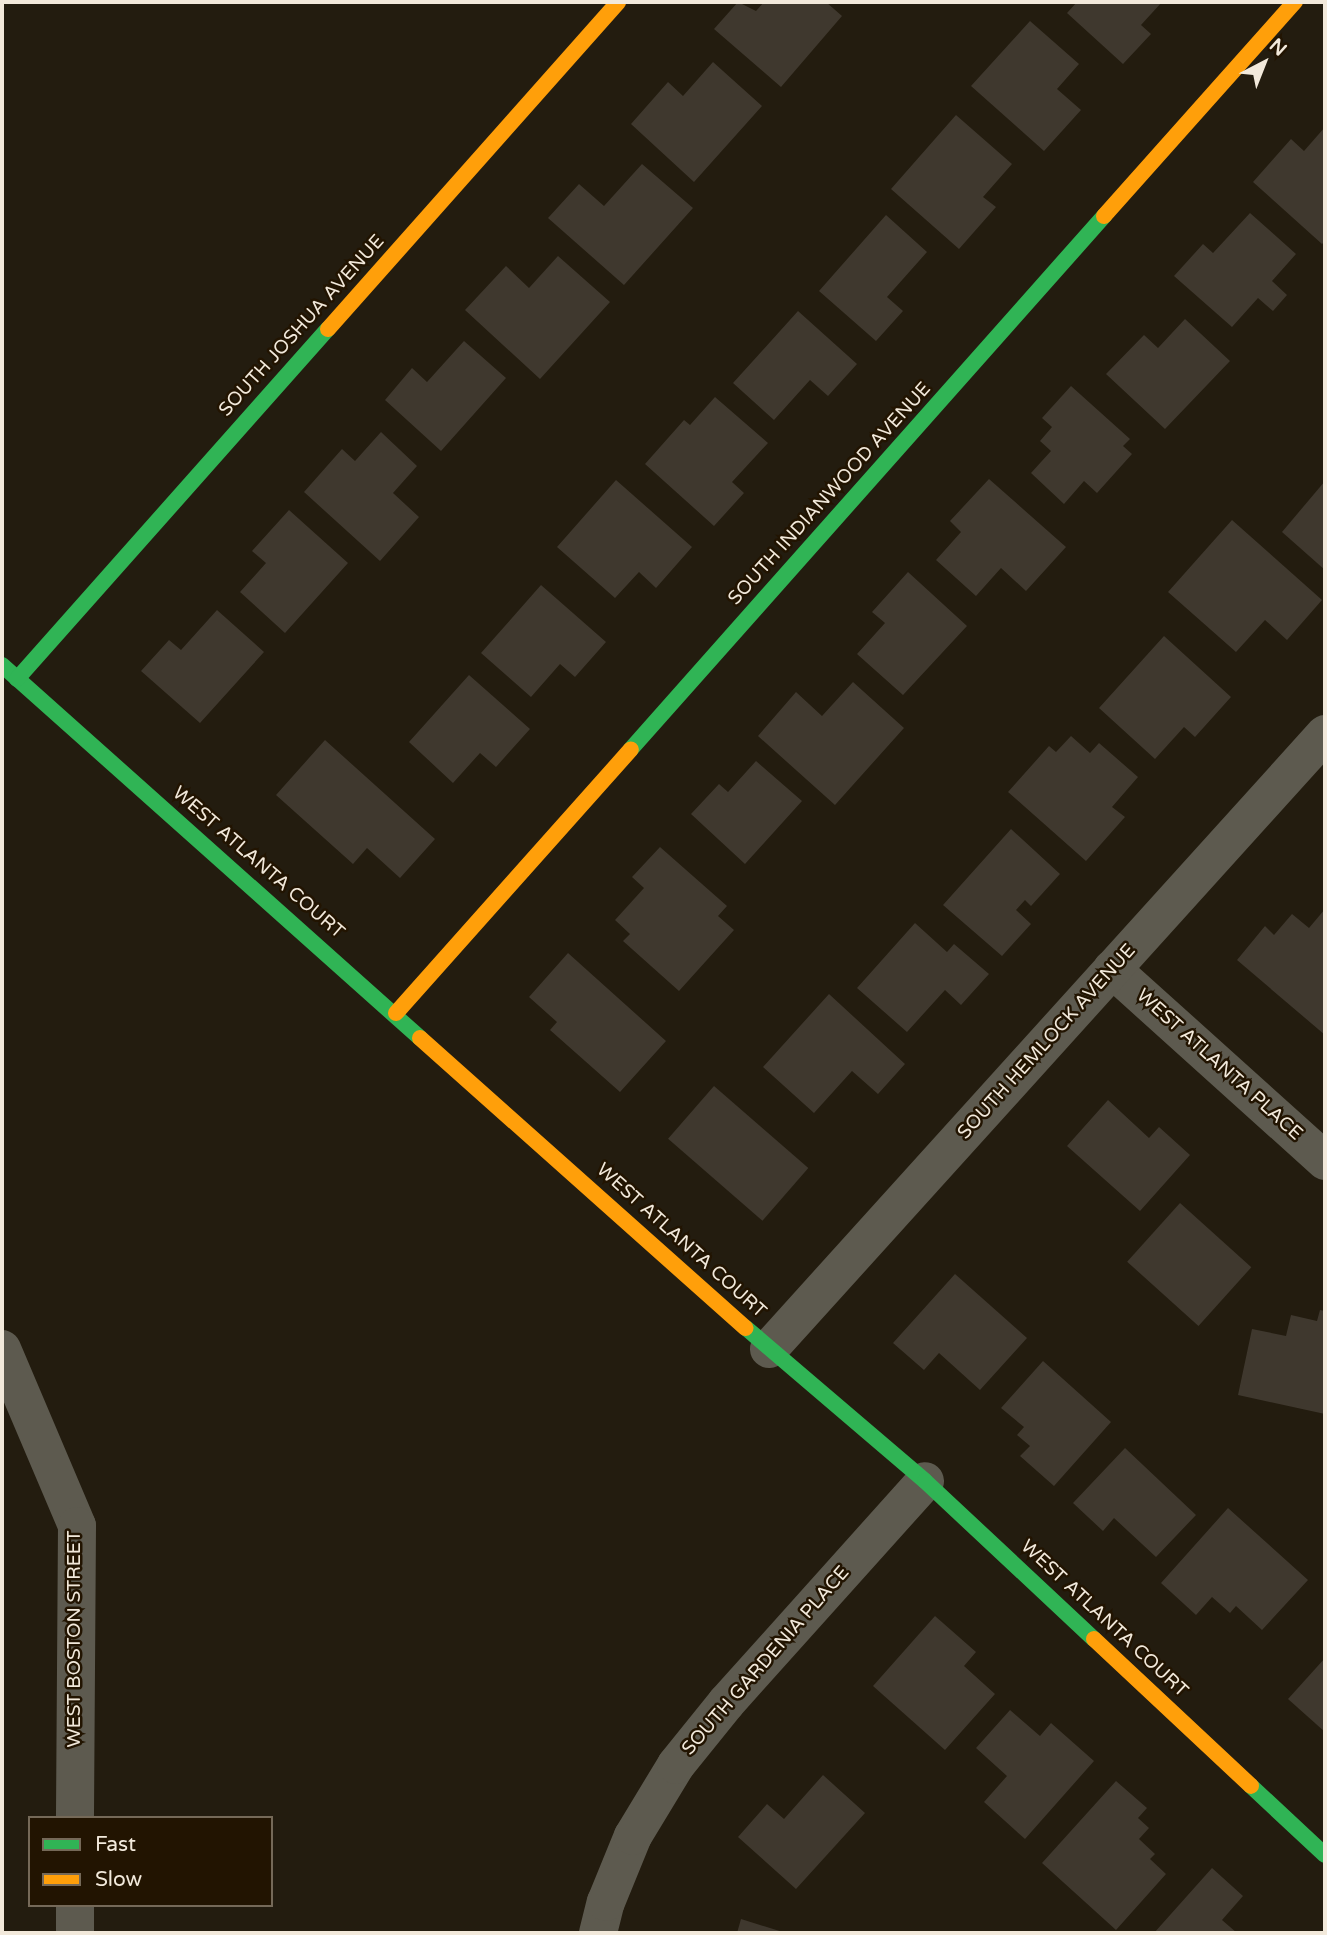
<!DOCTYPE html>
<style>
body{margin:0}
#map{position:relative;width:1327px;height:1935px;overflow:hidden;background:#231c0f;font-family:"Varela Round",sans-serif}
div>[style]{position:absolute}
.building>*{inset:0;background:#3f382e;transform-origin:0 0}
.street>*{height:38px;margin:-19px;padding:0 19px;transform-origin:19px;border-radius:19px;background:#5d5a4f}
.fast>*{height:16px;margin:-8px;padding:0 8px;transform-origin:8px;border-radius:8px;background:#30b455}
.slow>*{height:16px;margin:-8px;padding:0 8px;transform-origin:8px;border-radius:8px;background:#ff9f0a}
span{translate:-50% -50%;white-space:nowrap;text-align:center;line-height:1.15;-webkit-text-stroke:5px #221401;paint-order:stroke}
.street-label{font-size:19px;color:#f2e9db}
.frame{position:absolute;inset:0;border:4px solid #f2e9db;pointer-events:none}
.legend{position:absolute;left:28px;top:1816px;width:245px;height:91px;box-sizing:border-box;background:#221401;border:2px solid #756958;margin:0;padding:9px 12px;list-style:none;font-size:21px;color:#f2e9db}
.legend li{display:flex;align-items:center;gap:14px;height:35px}
.legend b{width:35px;border:2px solid #756958}
.north{position:absolute;left:1229px;top:28px;width:70px;height:70px;-webkit-text-stroke:5px #221401;paint-order:stroke;rotate:42deg;font-size:19px;font-weight:700;line-height:28px;text-align:center;color:#f2e9db}
.north::after{content:'';display:block;margin:auto;width:24px;height:32px;background:#f2e9db;clip-path:polygon(50% 0,100% 100%,50% 72%,0 100%)}
</style>
<div id="map">
<div class="building">
<div style="clip-path:polygon(738px 2px,756px 11px,764px 2px,826px 2px,842px 16px,781px 87px,714px 29px)"></div>
<div style="clip-path:polygon(1077px 2px,1162px 2px,1141px 25px,1151px 34px,1123px 64px,1067px 13px)"></div>
<div style="clip-path:polygon(1030px 21px,1079px 64px,1057px 89px,1081px 110px,1044px 151px,971px 86px)"></div>
<div style="clip-path:polygon(713px 62px,762px 106px,694px 182px,631px 124px,668px 82px,683px 96px)"></div>
<div style="clip-path:polygon(956px 115px,1012px 164px,983px 197px,996px 207px,959px 249px,891px 189px)"></div>
<div style="clip-path:polygon(1325px 127px,1325px 241px,1322px 244px,1253px 182px,1291px 139px,1304px 151px)"></div>
<div style="clip-path:polygon(642px 164px,693px 208px,624px 285px,548px 218px,579px 184px,604px 206px)"></div>
<div style="clip-path:polygon(1250px 213px,1296px 254px,1272px 281px,1287px 295px,1273px 311px,1258px 298px,1232px 327px,1174px 276px,1203px 244px,1213px 253px)"></div>
<div style="clip-path:polygon(886px 215px,927px 252px,887px 297px,903px 311px,876px 341px,819px 291px)"></div>
<div style="clip-path:polygon(558px 256px,610px 302px,540px 379px,465px 310px,506px 266px,529px 288px)"></div>
<div style="clip-path:polygon(798px 311px,857px 364px,828px 396px,810px 380px,774px 420px,733px 383px)"></div>
<div style="clip-path:polygon(1185px 319px,1230px 361px,1165px 429px,1106px 374px,1144px 335px,1158px 348px)"></div>
<div style="clip-path:polygon(464px 341px,506px 378px,441px 451px,385px 400px,412px 368px,427px 382px)"></div>
<div style="clip-path:polygon(1071px 386px,1130px 439px,1123px 446px,1132px 454px,1097px 493px,1084px 481px,1064px 504px,1031px 473px,1051px 451px,1040px 441px,1052px 427px,1042px 418px)"></div>
<div style="clip-path:polygon(715px 397px,768px 443px,732px 482px,744px 493px,714px 526px,645px 464px,684px 420px,690px 425px)"></div>
<div style="clip-path:polygon(381px 432px,417px 466px,393px 493px,419px 517px,380px 561px,304px 492px,342px 449px,355px 461px)"></div>
<div style="clip-path:polygon(989px 479px,1066px 547px,1026px 591px,1001px 568px,976px 596px,936px 560px,961px 532px,950px 521px)"></div>
<div style="clip-path:polygon(616px 480px,692px 547px,656px 588px,639px 572px,615px 598px,557px 547px)"></div>
<div style="clip-path:polygon(1325px 481px,1325px 570px,1282px 532px)"></div>
<div style="clip-path:polygon(289px 510px,348px 563px,285px 633px,240px 592px,266px 563px,252px 551px)"></div>
<div style="clip-path:polygon(1232px 520px,1322px 600px,1287px 640px,1265px 620px,1236px 652px,1168px 592px)"></div>
<div style="clip-path:polygon(908px 572px,967px 626px,903px 695px,857px 654px,885px 623px,872px 612px)"></div>
<div style="clip-path:polygon(541px 585px,606px 642px,575px 677px,560px 664px,531px 697px,481px 653px)"></div>
<div style="clip-path:polygon(217px 610px,264px 652px,200px 723px,141px 671px,169px 640px,181px 650px)"></div>
<div style="clip-path:polygon(1164px 636px,1231px 697px,1195px 737px,1184px 727px,1155px 759px,1099px 708px)"></div>
<div style="clip-path:polygon(469px 675px,530px 729px,496px 767px,480px 753px,453px 783px,409px 742px)"></div>
<div style="clip-path:polygon(853px 682px,904px 728px,835px 805px,758px 736px,796px 692px,822px 716px)"></div>
<div style="clip-path:polygon(1071px 736px,1090px 753px,1099px 743px,1138px 777px,1112px 807px,1125px 817px,1086px 861px,1008px 792px,1049px 746px,1056px 752px)"></div>
<div style="clip-path:polygon(325px 740px,435px 839px,400px 878px,367px 848px,353px 864px,276px 795px)"></div>
<div style="clip-path:polygon(756px 761px,802px 801px,745px 864px,691px 814px,719px 784px,728px 792px)"></div>
<div style="clip-path:polygon(1011px 829px,1060px 874px,1031px 906px,1025px 900px,1016px 910px,1031px 924px,1002px 956px,943px 905px)"></div>
<div style="clip-path:polygon(660px 847px,727px 906px,718px 916px,734px 930px,679px 991px,623px 941px,630px 934px,615px 920px,644px 888px,632px 877px)"></div>
<div style="clip-path:polygon(1325px 909px,1325px 1035px,1237px 960px,1265px 926px,1274px 935px,1292px 914px,1309px 928px)"></div>
<div style="clip-path:polygon(915px 923px,947px 952px,954px 944px,989px 974px,961px 1005px,945px 990px,907px 1032px,857px 988px)"></div>
<div style="clip-path:polygon(568px 953px,666px 1041px,620px 1092px,550px 1030px,557px 1022px,529px 997px)"></div>
<div style="clip-path:polygon(829px 994px,905px 1064px,878px 1094px,852px 1071px,814px 1113px,763px 1067px)"></div>
<div style="left:714px;top:1086px;width:125px;height:70px;rotate:41deg"></div>
<div style="clip-path:polygon(1108px 1100px,1149px 1138px,1159px 1127px,1190px 1155px,1140px 1211px,1067px 1146px)"></div>
<div style="left:1180px;top:1203px;width:96px;height:79px;rotate:42deg"></div>
<div style="clip-path:polygon(955px 1274px,1027px 1338px,980px 1390px,939px 1353px,924px 1370px,893px 1343px)"></div>
<div style="clip-path:polygon(1320px 1310px,1325px 1311px,1325px 1414px,1238px 1395px,1252px 1329px,1286px 1336px,1291px 1315px,1317px 1321px)"></div>
<div style="clip-path:polygon(1043px 1361px,1111px 1422px,1054px 1486px,1020px 1456px,1030px 1446px,1017px 1435px,1024px 1427px,1001px 1408px)"></div>
<div style="clip-path:polygon(1125px 1448px,1196px 1515px,1156px 1557px,1114px 1518px,1103px 1531px,1073px 1503px)"></div>
<div style="clip-path:polygon(1228px 1508px,1308px 1580px,1262px 1630px,1236px 1606px,1230px 1613px,1212px 1597px,1196px 1615px,1161px 1583px)"></div>
<div style="clip-path:polygon(935px 1616px,976px 1652px,964px 1666px,995px 1694px,945px 1750px,873px 1686px)"></div>
<div style="clip-path:polygon(1325px 1658px,1325px 1732px,1288px 1699px)"></div>
<div style="clip-path:polygon(1010px 1710px,1040px 1736px,1051px 1723px,1094px 1761px,1025px 1839px,984px 1802px,1007px 1776px,976px 1748px)"></div>
<div style="clip-path:polygon(823px 1775px,865px 1813px,796px 1889px,738px 1837px,767px 1804px,784px 1819px)"></div>
<div style="clip-path:polygon(1116px 1781px,1147px 1808px,1138px 1818px,1149px 1828px,1139px 1839px,1155px 1854px,1150px 1859px,1166px 1874px,1116px 1930px,1042px 1863px)"></div>
<div style="clip-path:polygon(1212px 1868px,1243px 1896px,1222px 1920px,1237px 1933px,1154px 1933px)"></div>
<div style="clip-path:polygon(741px 1919px,786px 1933px,737px 1933px)"></div>
</div>
<div class="street">
<div style="left:1112px;top:969px;width:287px;rotate:42deg"></div>
<div style="left:2px;top:1349px;width:192px;rotate:67deg"></div>
<div style="left:77px;top:1526px;width:292px;rotate:90.4deg"></div>
<div style="left:769px;top:1349px;width:829px;rotate:-47.88deg"></div>
<div style="left:75px;top:1933px;width:28px;rotate:-90deg"></div>
<div style="left:598px;top:1933px;width:32px;rotate:-76deg"></div>
<div style="left:606px;top:1902px;width:71px;rotate:-67.8deg"></div>
<div style="left:633px;top:1836px;width:83px;rotate:-58.8deg"></div>
<div style="left:676px;top:1765px;width:80px;rotate:-51.1deg"></div>
<div style="left:726px;top:1703px;width:298px;rotate:-48.1deg"></div>
</div>
<div class="fast">
<div style="left:2px;top:665px;width:560px;rotate:41.74deg"></div>
<div style="left:17px;top:679px;width:468px;rotate:-48.4deg"></div>
<div style="left:631px;top:749px;width:713px;rotate:-48.41deg"></div>
<div style="left:746px;top:1328px;width:235px;rotate:40.5deg"></div>
<div style="left:925px;top:1481px;width:231px;rotate:43.1deg"></div>
<div style="left:1251px;top:1786px;width:101px;rotate:43deg"></div>
</div>
<div class="slow">
<div style="left:1104px;top:216px;width:287px;rotate:-48.3deg"></div>
<div style="left:328px;top:329px;width:437px;rotate:-48.4deg"></div>
<div style="left:396px;top:1013px;width:353px;rotate:-48.3deg"></div>
<div style="left:420px;top:1038px;width:436px;rotate:41.7deg"></div>
<div style="left:1094px;top:1639px;width:215px;rotate:43.1deg"></div>
</div>
<div class="street-label">
<span style="left:302px;top:326px;rotate:-48deg">SOUTH JOSHUA AVENUE</span>
<span style="left:830px;top:494px;rotate:-48deg">SOUTH INDIANWOOD AVENUE</span>
<span style="left:258px;top:863px;rotate:41deg">WEST ATLANTA COURT</span>
<span style="left:1047px;top:1042px;rotate:-48deg">SOUTH HEMLOCK AVENUE</span>
<span style="left:1219px;top:1065px;rotate:42deg">WEST ATLANTA PLACE</span>
<span style="left:681px;top:1241px;rotate:42deg">WEST ATLANTA COURT</span>
<span style="left:1104px;top:1619px;rotate:43deg">WEST ATLANTA COURT</span>
<span style="left:75px;top:1639px;rotate:-90deg">WEST BOSTON STREET</span>
<span style="left:766px;top:1661px;rotate:-49deg">SOUTH GARDENIA PLACE</span>
</div>
<div class="frame"></div>
<ul class="legend">
<li><b style="height:9px;background:#30b455"></b>Fast</li>
<li><b style="height:9px;background:#ff9f0a"></b>Slow</li>
</ul>
<div class="north">N</div>
</div>
